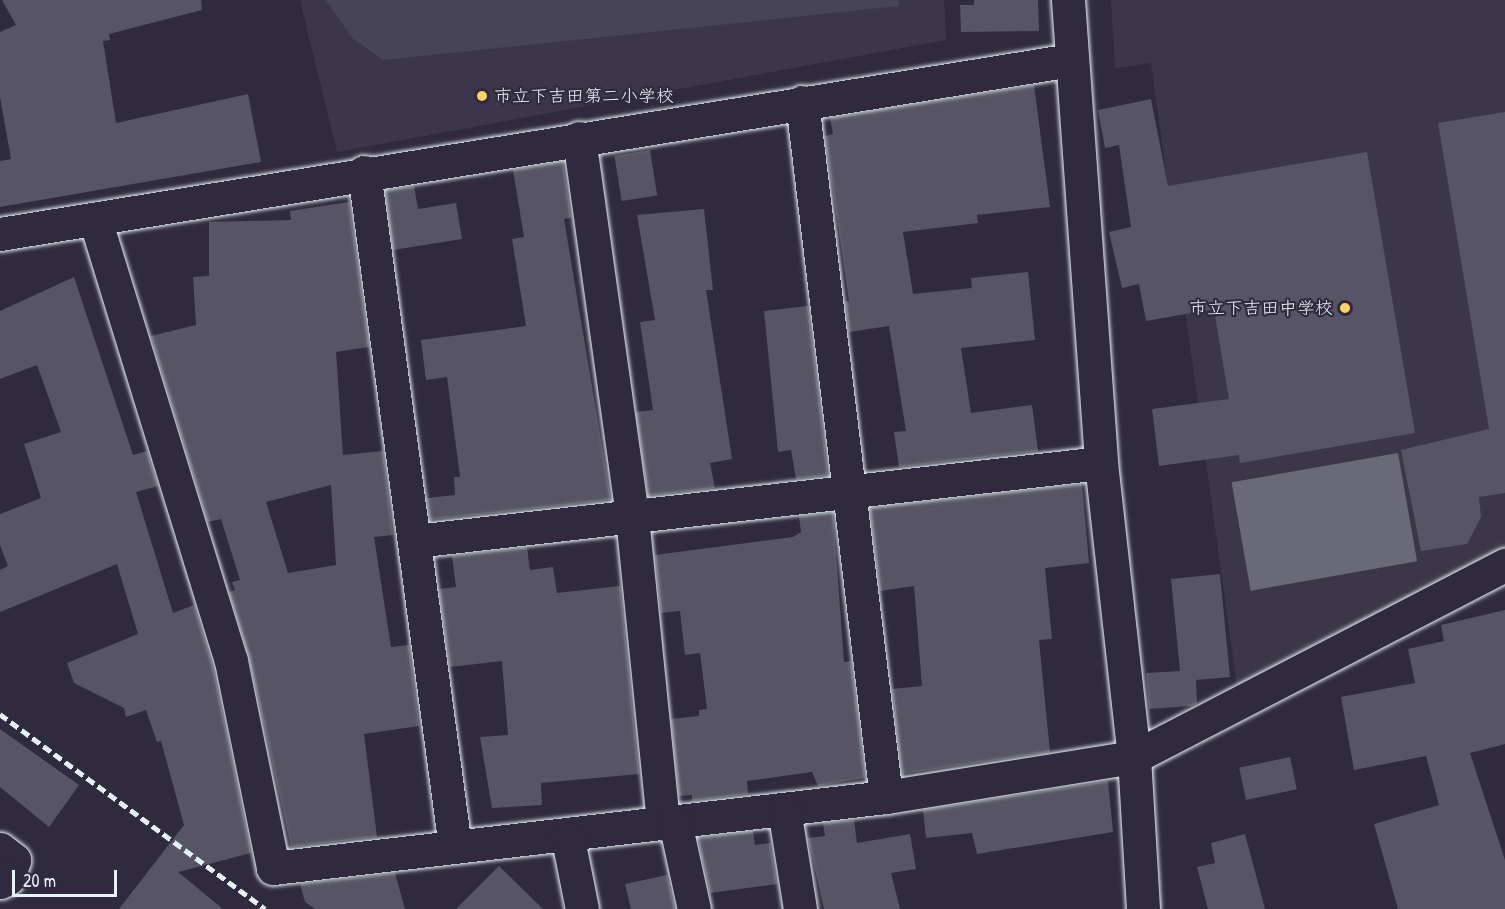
<!DOCTYPE html>
<meta charset="utf-8">
<style>
body{margin:0}
#map{position:relative;width:1505px;height:909px;overflow:hidden;background:#2f2a3d;font-family:"Patrick Hand","Klee One",sans-serif}
div>[style]{position:absolute}
.built>*{inset:0;background:#3b3749}
.green>*{inset:0;background:#464455}
.water>*{inset:0;background:#696978;transform-origin:0 0}
.building>*{inset:0;background:#575565;transform-origin:0 0}
.roads{filter:drop-shadow(0 0 2px #e8f1f8) drop-shadow(0 0 2px #e8f1f8)}
.minor>*{height:33px;margin:-16.5px;padding:0 16.5px;transform-origin:16.5px;border-radius:16.5px;background:#2f2a3d}
.rail>*{height:4.5px;margin-top:-2.25px;transform-origin:0;background:repeating-linear-gradient(90deg,#e8f1f8 0 9px,transparent 0 13.5px)}
.dots>*{width:16px;height:16px;translate:-50% -50%;box-sizing:border-box;border:3px solid #2f2a3d;border-radius:50%}
span{translate:-50% -50%;white-space:nowrap;text-align:center;line-height:1.15;-webkit-text-stroke:4.5px #2f2a3d;paint-order:stroke}
.poi-label{font-size:18px;color:#e8f1f8}
.left{translate:0 -50%;text-align:left}
.right{translate:-100% -50%;text-align:right}
.scale{position:absolute;left:12px;top:870px;width:105px;height:27px;box-sizing:border-box;border:3px solid #e8f1f8;border-top:0;padding-left:8px;font-size:18px;line-height:21px;white-space:nowrap;color:#e8f1f8;-webkit-text-stroke:4px #2f2a3d;paint-order:stroke}
</style>
<div id="map">
<div class="built">
<div style="clip-path:polygon(300px 0,944px 0,946px 40px,337px 152px)"></div>
<div style="clip-path:polygon(1111px 0,1505px 0,1505px 548px,1237px 687px,1151px 63px,1115px 68px)"></div>
</div>
<div class="green">
<div style="clip-path:polygon(326px 0,899px 0,899px 6px,383px 60px,352px 38px)"></div>
</div>
<div class="water">
<div style="left:1398px;top:453px;width:110px;height:169px;rotate:80deg"></div>
</div>
<div class="building">
<div style="clip-path:polygon(2px 0,201px 0,202px 10px,109px 34px,110px 40px,103px 41px,116px 123px,248px 94px,261px 162px,0 207px,0 161px,11px 159px,0 97px,0 32px,16px 25px)"></div>
<div style="clip-path:polygon(974px 0,1038px 0,1039px 31px,961px 32px,960px 5px,974px 5px)"></div>
<div style="clip-path:polygon(1034px 85px,1050px 207px,977px 215px,978px 223px,903px 232px,913px 294px,972px 288px,971px 278px,1028px 272px,1035px 340px,961px 348px,971px 413px,1032px 405px,1038px 451px,899px 467px,894px 432px,906px 431px,889px 326px,849px 332px,845px 301px,849px 301px,825px 136px,833px 134px,830px 118px)"></div>
<div style="clip-path:polygon(1151px 99px,1168px 186px,1367px 152px,1415px 433px,1240px 463px,1239px 455px,1159px 466px,1152px 409px,1229px 399px,1214px 309px,1146px 321px,1139px 284px,1122px 288px,1109px 232px,1131px 227px,1119px 145px,1105px 148px,1098px 110px)"></div>
<div style="clip-path:polygon(1505px 112px,1505px 493px,1479px 497px,1481px 517px,1467px 544px,1421px 551px,1401px 450px,1489px 429px,1438px 123px)"></div>
<div style="left:650px;top:150px;width:46px;height:36px;rotate:81deg"></div>
<div style="clip-path:polygon(563px 161px,571px 218px,564px 219px,611px 500px,430px 520px,427px 498px,455px 495px,454px 477px,460px 477px,447px 377px,426px 380px,421px 340px,526px 326px,512px 239px,524px 237px,513px 170px)"></div>
<div style="clip-path:polygon(414px 186px,418px 209px,456px 203px,462px 239px,393px 250px,385px 190px)"></div>
<div style="clip-path:polygon(evenodd,349px 202px,369px 347px,336px 352px,343px 455px,383px 451px,393px 535px,374px 537px,391px 647px,409px 645px,419px 726px,364px 734px,377px 837px,291px 847px,249px 657px,229px 592px,235px 590px,232px 582px,240px 580px,221px 519px,208px 522px,151px 336px,196px 325px,193px 277px,209px 276px,209px 222px,291px 220px,290px 211px,349px 202px,331px 485px,336px 565px,288px 573px,266px 502px,331px 485px)"></div>
<div style="clip-path:polygon(704px 209px,713px 290px,706px 290px,732px 459px,710px 463px,715px 488px,648px 496px,636px 412px,653px 410px,640px 322px,655px 320px,637px 215px)"></div>
<div style="clip-path:polygon(74px 277px,133px 455px,147px 451px,158px 486px,136px 492px,173px 613px,194px 605px,213px 666px,251px 853px,178px 872px,223px 909px,119px 909px,184px 825px,161px 741px,157px 742px,146px 710px,126px 717px,124px 708px,74px 683px,67px 663px,138px 634px,117px 564px,0 612px,0 570px,8px 566px,0 545px,0 514px,41px 498px,24px 444px,61px 432px,37px 365px,0 379px,0 311px)"></div>
<div style="clip-path:polygon(808px 306px,828px 475px,796px 479px,791px 450px,778px 452px,764px 311px)"></div>
<div style="clip-path:polygon(1082px 484px,1089px 563px,1045px 568px,1052px 639px,1039px 640px,1050px 752px,902px 774px,892px 689px,922px 686px,914px 586px,880px 591px,870px 508px)"></div>
<div style="clip-path:polygon(833px 512px,844px 662px,851px 661px,865px 778px,818px 786px,812px 772px,747px 781px,748px 794px,692px 801px,692px 795px,679px 796px,671px 719px,699px 716px,699px 710px,707px 709px,700px 653px,685px 655px,680px 611px,661px 613px,655px 555px,793px 537px,801px 532px,799px 516px)"></div>
<div style="clip-path:polygon(527px 547px,530px 570px,553px 567px,557px 593px,620px 586px,639px 774px,541px 783px,542px 805px,492px 808px,480px 737px,508px 735px,502px 661px,450px 667px,439px 589px,456px 587px,452px 556px)"></div>
<div style="clip-path:polygon(1220px 574px,1230px 677px,1196px 680px,1197px 703px,1191px 706px,1149px 709px,1146px 673px,1180px 671px,1171px 579px)"></div>
<div style="clip-path:polygon(1505px 610px,1505px 744px,1470px 753px,1505px 860px,1505px 909px,1398px 909px,1374px 824px,1439px 805px,1426px 756px,1354px 770px,1341px 697px,1415px 683px,1408px 649px,1444px 641px,1441px 625px)"></div>
<div style="clip-path:polygon(0 729px,79px 785px,49px 827px,0 787px)"></div>
<div style="left:1290px;top:757px;width:33px;height:52px;rotate:78deg"></div>
<div style="clip-path:polygon(1108px 781px,1113px 832px,977px 854px,972px 833px,926px 838px,923px 810px)"></div>
<div style="clip-path:polygon(854px 820px,857px 843px,910px 834px,916px 869px,891px 873px,900px 909px,824px 909px,808px 838px,825px 836px,823px 823px)"></div>
<div style="clip-path:polygon(753px 831px,755px 845px,770px 843px,777px 884px,710px 893px,698px 838px)"></div>
<div style="clip-path:polygon(1245px 834px,1265px 909px,1208px 909px,1197px 867px,1215px 863px,1211px 843px)"></div>
<div style="clip-path:polygon(499px 866px,543px 909px,456px 909px)"></div>
<div style="clip-path:polygon(395px 873px,405px 909px,315px 909px,305px 902px,300px 884px)"></div>
<div style="clip-path:polygon(667px 875px,675px 909px,631px 909px,625px 884px)"></div>
</div>
<div class="roads">
<div class="minor">
<div style="left:1068px;top:0;width:464px;rotate:85.9deg"></div>
<div style="left:1101px;top:463px;width:296px;rotate:83.6deg"></div>
<div style="left:1134px;top:757px;width:152px;rotate:86.6deg"></div>
<div style="left:802px;top:102px;width:700px;rotate:83.11deg"></div>
<div style="left:579px;top:138px;width:383px;rotate:82deg"></div>
<div style="left:632px;top:517px;width:308px;rotate:84.2deg"></div>
<div style="left:364px;top:172px;width:681px;rotate:82.32deg"></div>
<div style="left:95px;top:219px;width:462px;rotate:72.9deg"></div>
<div style="left:231px;top:661px;width:211px;rotate:78.5deg"></div>
<div style="left:273px;top:868px;width:617px;rotate:-6.61deg"></div>
<div style="left:886px;top:797px;width:251px;rotate:-9.2deg"></div>
<div style="left:1134px;top:757px;width:418px;rotate:-27.4deg"></div>
<div style="left:0;top:234px;width:1085px;rotate:-9.23deg"></div>
<div style="left:415px;top:541px;width:690px;rotate:-6.49deg"></div>
<div style="left:784px;top:809px;width:101px;rotate:80.9deg"></div>
<div style="left:675px;top:822px;width:89px;rotate:77.7deg"></div>
<div style="left:567px;top:834px;width:76px;rotate:78.7deg"></div>
<div style="left:0;top:849px;width:18px;rotate:38deg"></div>
<div style="left:14px;top:860px;width:19px;rotate:108deg"></div>
<div style="left:8px;top:878px;width:9px;rotate:153deg"></div>
</div>
</div>
<div class="rail">
<div style="left:0;top:714px;width:329px;rotate:36.3deg"></div>
</div>
<div class="dots">
<div style="left:482px;top:96px;background:#ffd166"></div>
<div style="left:1345px;top:308px;background:#ffd166"></div>
</div>
<div class="poi-label">
<span class="left" style="left:494px;top:96px">市立下吉田第二小学校</span>
<span class="right" style="left:1333px;top:308px">市立下吉田中学校</span>
</div>
<div class="scale">20 m</div>
</div>
